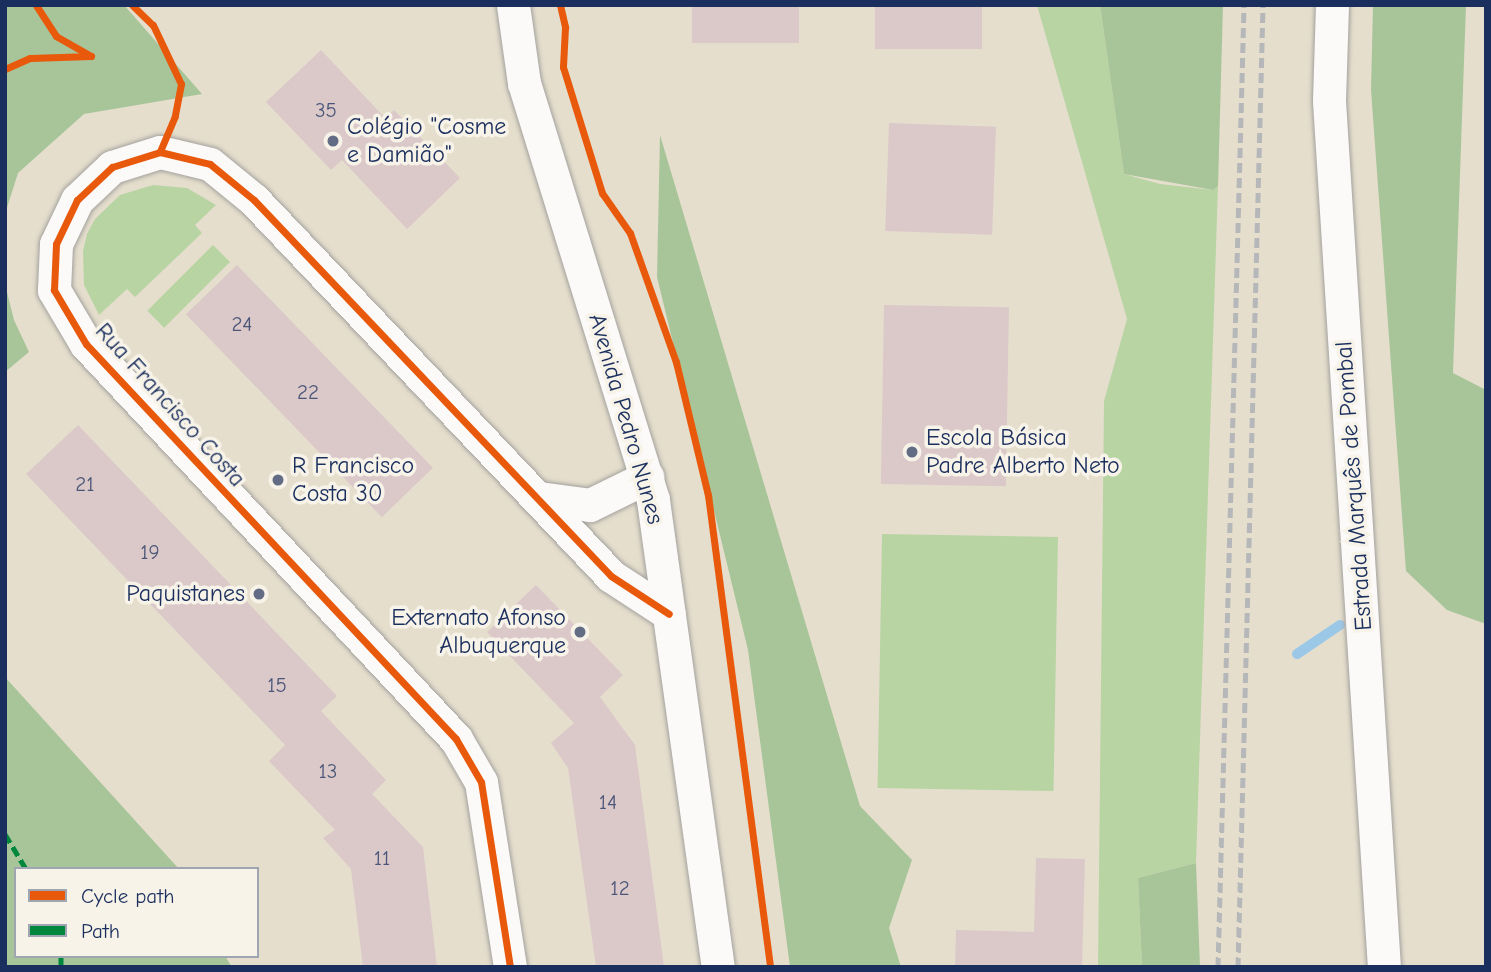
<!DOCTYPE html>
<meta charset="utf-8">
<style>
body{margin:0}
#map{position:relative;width:1491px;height:972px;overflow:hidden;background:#e5decd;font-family:"Comic Neue",sans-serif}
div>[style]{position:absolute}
.green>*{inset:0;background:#b8d4a3;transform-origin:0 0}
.forest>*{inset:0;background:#a8c599}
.stream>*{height:10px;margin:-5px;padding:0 5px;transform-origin:5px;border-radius:5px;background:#9cc8e7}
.building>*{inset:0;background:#dbc9c9;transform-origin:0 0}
.roads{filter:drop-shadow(0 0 2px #a4a29e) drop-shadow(0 0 2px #a4a29e)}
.minor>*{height:33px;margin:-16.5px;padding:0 16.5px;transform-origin:16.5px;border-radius:16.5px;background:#fbfaf8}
.rail>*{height:5px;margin-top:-2.5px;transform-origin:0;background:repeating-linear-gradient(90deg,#b5b7b9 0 10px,transparent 0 15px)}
.quiet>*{height:5px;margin-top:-2.5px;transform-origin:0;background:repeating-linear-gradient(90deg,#00873e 0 10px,transparent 0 15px)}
.cycleway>*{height:7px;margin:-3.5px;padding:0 3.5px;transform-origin:3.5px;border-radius:3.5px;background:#e8590c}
.dots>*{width:19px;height:19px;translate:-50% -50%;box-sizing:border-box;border:4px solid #f7f3e8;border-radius:50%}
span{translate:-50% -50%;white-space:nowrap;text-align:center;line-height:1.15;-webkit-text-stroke:7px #f7f3e8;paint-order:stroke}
.number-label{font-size:21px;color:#4b5679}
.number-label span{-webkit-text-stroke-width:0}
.poi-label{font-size:24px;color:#1b2f5e}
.left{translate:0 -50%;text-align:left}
.right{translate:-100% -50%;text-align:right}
.street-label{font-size:24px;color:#1b2f5e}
.frame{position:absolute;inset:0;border:7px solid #1b2f5e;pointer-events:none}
.legend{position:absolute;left:14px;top:867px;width:245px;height:91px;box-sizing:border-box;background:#f7f3e8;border:2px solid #9fa5b1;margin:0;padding:9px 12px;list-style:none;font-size:21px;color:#1b2f5e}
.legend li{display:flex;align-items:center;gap:14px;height:35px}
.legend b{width:35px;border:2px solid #9fa5b1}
</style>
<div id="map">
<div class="green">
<div style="clip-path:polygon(1037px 5px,1100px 5px,1124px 174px,1160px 184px,1213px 190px,1218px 186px,1196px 863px,1138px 878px,1142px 967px,1098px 967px,1104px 401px,1127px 319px)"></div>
<div style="clip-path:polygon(153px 185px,187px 188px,216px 205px,195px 225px,202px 233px,135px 297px,127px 289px,99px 315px,84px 285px,83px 251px,87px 234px,95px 219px,120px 195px)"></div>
<div style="left:213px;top:245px;width:24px;height:93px;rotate:45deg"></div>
<div style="left:882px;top:534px;width:176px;height:254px;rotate:1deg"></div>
</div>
<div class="forest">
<div style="clip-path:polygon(5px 5px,124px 5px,202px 94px,84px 114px,18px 173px,5px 214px)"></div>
<div style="clip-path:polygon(1100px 5px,1223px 5px,1218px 186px,1213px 190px,1124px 174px)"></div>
<div style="clip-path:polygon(1373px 5px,1466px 5px,1453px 373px,1486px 390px,1486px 624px,1447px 610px,1406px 571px,1371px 90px)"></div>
<div style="clip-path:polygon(660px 135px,860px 806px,912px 860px,889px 928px,901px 967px,790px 967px,748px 650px,657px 277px)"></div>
<div style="clip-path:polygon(5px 284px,14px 320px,29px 352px,5px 372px)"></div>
<div style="clip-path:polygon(5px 677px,179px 869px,16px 869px,16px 956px,225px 956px,232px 967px,5px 967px)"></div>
<div style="clip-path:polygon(1196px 863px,1200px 967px,1142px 967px,1138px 878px)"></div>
</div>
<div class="stream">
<div style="left:1297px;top:654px;width:52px;rotate:-34deg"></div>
</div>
<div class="building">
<div style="left:692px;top:5px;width:107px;height:38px"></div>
<div style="left:875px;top:5px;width:107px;height:44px"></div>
<div style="clip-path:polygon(321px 50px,385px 118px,394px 110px,460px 178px,407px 229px,342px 160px,331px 170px,266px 102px)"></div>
<div style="left:889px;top:123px;width:107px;height:108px;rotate:2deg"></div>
<div style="left:237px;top:265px;width:282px;height:71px;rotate:46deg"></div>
<div style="left:884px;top:305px;width:125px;height:179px;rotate:1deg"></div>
<div style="clip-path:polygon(78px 425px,337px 696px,321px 711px,386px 780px,372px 794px,423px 847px,437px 967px,363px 967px,351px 869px,323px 838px,335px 830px,269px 761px,285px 745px,26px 474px)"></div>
<div style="clip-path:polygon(536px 585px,623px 675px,600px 697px,635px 745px,664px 967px,596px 967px,568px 768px,551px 743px,574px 723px,487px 632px)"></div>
<div style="clip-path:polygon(1036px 858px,1085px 859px,1082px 967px,955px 967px,956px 930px,1034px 932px)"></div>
</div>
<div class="roads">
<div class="minor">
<div style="left:513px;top:5px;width:79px;rotate:82deg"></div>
<div style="left:524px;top:83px;width:436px;rotate:72.8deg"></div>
<div style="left:653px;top:500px;width:472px;rotate:82.1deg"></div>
<div style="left:1332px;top:5px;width:96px;rotate:91.8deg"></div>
<div style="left:1329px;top:101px;width:868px;rotate:86.37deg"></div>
<div style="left:539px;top:498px;width:51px;rotate:7.8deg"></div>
<div style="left:590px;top:505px;width:64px;rotate:-26.2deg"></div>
<div style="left:510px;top:967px;width:187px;rotate:-98.9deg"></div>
<div style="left:481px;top:782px;width:50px;rotate:-120.2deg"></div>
<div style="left:456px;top:739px;width:541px;rotate:-133.13deg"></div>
<div style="left:86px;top:344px;width:63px;rotate:-120.7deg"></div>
<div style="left:54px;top:290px;width:46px;rotate:-87.5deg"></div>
<div style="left:56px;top:244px;width:49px;rotate:-64.5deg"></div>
<div style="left:77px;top:200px;width:48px;rotate:-43.3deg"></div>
<div style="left:112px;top:167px;width:50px;rotate:-17.4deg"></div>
<div style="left:160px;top:152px;width:51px;rotate:13.5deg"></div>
<div style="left:210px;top:164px;width:57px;rotate:39.3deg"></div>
<div style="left:254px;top:200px;width:518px;rotate:46.48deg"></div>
<div style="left:611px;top:576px;width:69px;rotate:33.2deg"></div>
</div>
</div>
<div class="rail">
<div style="left:1218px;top:967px;width:962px;rotate:-88.45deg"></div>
<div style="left:1238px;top:967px;width:962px;rotate:-88.51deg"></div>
</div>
<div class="quiet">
<div style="left:5px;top:834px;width:41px;rotate:59deg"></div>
<div style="left:61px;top:956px;width:11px;rotate:90deg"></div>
</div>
<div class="cycleway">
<div style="left:132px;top:5px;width:29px;rotate:44deg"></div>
<div style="left:153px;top:25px;width:65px;rotate:64.6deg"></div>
<div style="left:181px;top:84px;width:33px;rotate:101deg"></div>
<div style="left:175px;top:116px;width:39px;rotate:113deg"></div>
<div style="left:560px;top:5px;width:23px;rotate:77deg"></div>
<div style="left:565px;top:27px;width:40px;rotate:92.9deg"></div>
<div style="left:563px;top:67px;width:132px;rotate:72.8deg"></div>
<div style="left:602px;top:193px;width:49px;rotate:55deg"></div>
<div style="left:630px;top:233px;width:137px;rotate:70.4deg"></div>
<div style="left:676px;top:362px;width:137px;rotate:76.5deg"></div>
<div style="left:708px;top:495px;width:476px;rotate:82.5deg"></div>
<div style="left:5px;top:69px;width:27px;rotate:-24deg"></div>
<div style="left:30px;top:58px;width:61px;rotate:-1.9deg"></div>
<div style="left:91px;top:56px;width:40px;rotate:-150.3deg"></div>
<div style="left:56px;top:36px;width:37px;rotate:-123deg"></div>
<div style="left:510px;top:967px;width:187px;rotate:-98.9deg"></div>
<div style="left:481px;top:782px;width:50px;rotate:-120.2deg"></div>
<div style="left:456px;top:739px;width:541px;rotate:-133.13deg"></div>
<div style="left:86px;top:344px;width:63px;rotate:-120.7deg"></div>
<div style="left:54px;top:290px;width:46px;rotate:-87.5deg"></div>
<div style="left:56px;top:244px;width:49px;rotate:-64.5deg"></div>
<div style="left:77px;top:200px;width:48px;rotate:-43.3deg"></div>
<div style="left:112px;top:167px;width:50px;rotate:-17.4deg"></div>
<div style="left:160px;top:152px;width:51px;rotate:13.5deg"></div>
<div style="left:210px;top:164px;width:57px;rotate:39.3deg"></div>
<div style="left:254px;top:200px;width:518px;rotate:46.48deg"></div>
<div style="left:611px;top:576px;width:69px;rotate:33.2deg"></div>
</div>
<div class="dots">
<div style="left:333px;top:141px;background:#626c85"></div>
<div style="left:912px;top:452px;background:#626c85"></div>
<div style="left:278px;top:480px;background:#626c85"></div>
<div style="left:259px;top:594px;background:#626c85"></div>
<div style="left:580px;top:632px;background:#626c85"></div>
</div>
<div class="number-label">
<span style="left:326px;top:110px">35</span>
<span style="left:242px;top:324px">24</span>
<span style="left:308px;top:392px">22</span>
<span style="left:85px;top:484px">21</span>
<span style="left:150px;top:552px">19</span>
<span style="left:277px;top:685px">15</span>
<span style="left:328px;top:771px">13</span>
<span style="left:608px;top:802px">14</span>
<span style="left:382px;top:858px">11</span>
<span style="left:620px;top:888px">12</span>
</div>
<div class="poi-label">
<span class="left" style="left:347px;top:141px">Colégio "Cosme<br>e Damião"</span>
<span class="left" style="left:926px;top:452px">Escola Básica<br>Padre Alberto Neto</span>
<span class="left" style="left:292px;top:480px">R Francisco<br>Costa 30</span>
<span class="right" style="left:245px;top:594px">Paquistanes</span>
<span class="right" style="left:566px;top:632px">Externato Afonso<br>Albuquerque</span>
</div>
<div class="street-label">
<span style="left:170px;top:405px;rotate:48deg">Rua Francisco Costa</span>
<span style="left:626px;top:419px;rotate:74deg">Avenida Pedro Nunes</span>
<span style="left:1354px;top:486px;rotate:-94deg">Estrada Marquês de Pombal</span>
</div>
<div class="frame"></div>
<ul class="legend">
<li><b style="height:9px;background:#e8590c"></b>Cycle path</li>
<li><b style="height:9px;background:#00873e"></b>Path</li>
</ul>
</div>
